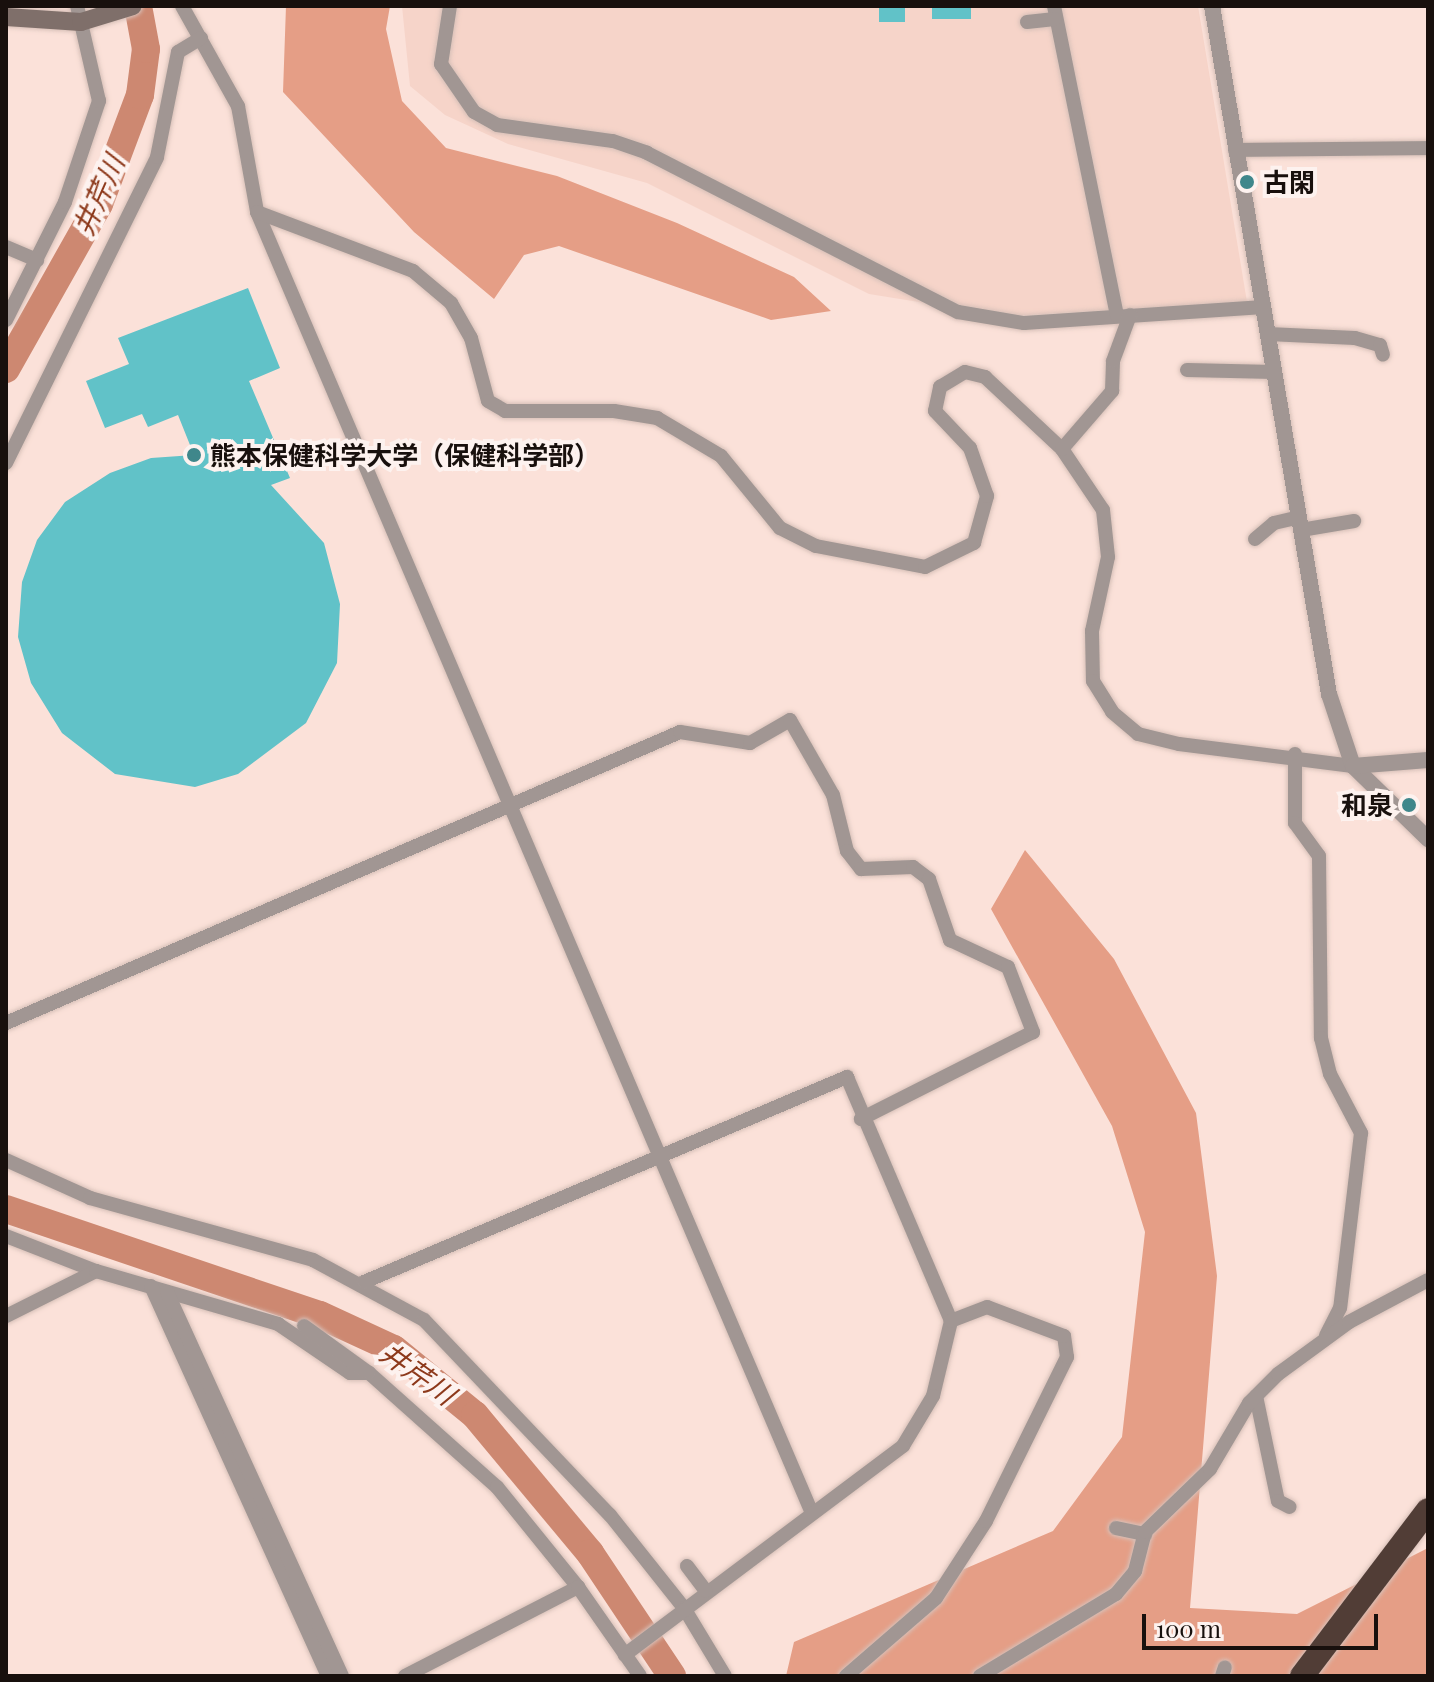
<!DOCTYPE html>
<meta charset="utf-8">
<style>
body{margin:0}
#map{position:relative;width:1434px;height:1682px;overflow:hidden;background:#fbe1d9;font-family:"Playfair Display","Noto Sans JP",serif}
div>[style]{position:absolute}
.built>*{inset:0;background:#f6d4c9}
.forest>*{inset:0;background:#e59e86}
.river>*{height:28px;margin:-14px;padding:0 14px;transform-origin:14px;border-radius:14px;background:#cd8871}
.building>*{inset:0;background:#61c2c8;transform-origin:0 0}
.roads{filter:drop-shadow(0 0 2px #d7c0b8) drop-shadow(0 0 2px #d7c0b8)}
.minor>*{height:14px;margin:-7px;padding:0 7px;transform-origin:7px;border-radius:7px;background:#a19693}
.tertiary>*{height:16px;margin:-8px;padding:0 8px;transform-origin:8px;border-radius:8px;background:#a19693}
.secondary>*{height:18px;margin:-9px;padding:0 9px;transform-origin:9px;border-radius:9px;background:#7f6f6a}
.motorway>*{height:24px;margin:-12px;padding:0 12px;transform-origin:12px;border-radius:12px;background:#513d36}
.dots>*{width:22px;height:22px;translate:-50% -50%;box-sizing:border-box;border:4px solid #fdf2ef;border-radius:50%}
span{translate:-50% -50%;white-space:nowrap;text-align:center;line-height:1.15;-webkit-text-stroke:8px #fdf2ef;paint-order:stroke}
.poi-label{font-size:26px;color:#18100d;font-weight:700}
.left{translate:0 -50%;text-align:left}
.right{translate:-100% -50%;text-align:right}
.water-label{font-size:28px;color:#8d391b;font-style:italic}
.frame{position:absolute;inset:0;border:8px solid #18100d;pointer-events:none}
.scale{position:absolute;left:1142px;top:1614px;width:236px;height:36px;box-sizing:border-box;border:4px solid #18100d;border-top:0;padding-left:10px;font-size:24px;line-height:28px;white-space:nowrap;color:#18100d;-webkit-text-stroke:6px #fdf2ef;paint-order:stroke}
</style>
<div id="map">
<div class="built">
<div style="clip-path:polygon(402px 6px,1198px 6px,1247px 302px,1006px 316px,869px 294px,647px 183px,508px 144px,445px 115px,410px 86px)"></div>
</div>
<div class="forest">
<div style="clip-path:polygon(286px 6px,390px 6px,386px 29px,402px 101px,446px 148px,557px 176px,677px 223px,794px 277px,831px 311px,771px 320px,559px 246px,524px 255px,494px 299px,414px 232px,283px 92px)"></div>
<div style="clip-path:polygon(1025px 850px,1114px 959px,1196px 1113px,1217px 1276px,1190px 1608px,1297px 1614px,1428px 1548px,1428px 1676px,786px 1676px,794px 1642px,1053px 1531px,1122px 1437px,1145px 1232px,1112px 1126px,991px 909px)"></div>
</div>
<div class="river">
<div style="left:6px;top:369px;width:189px;rotate:-60.6deg"></div>
<div style="left:99px;top:204px;width:116px;rotate:-69.4deg"></div>
<div style="left:140px;top:95px;width:46px;rotate:-82.6deg"></div>
<div style="left:146px;top:49px;width:44px;rotate:-100.5deg"></div>
<div style="left:6px;top:1209px;width:331px;rotate:18.7deg"></div>
<div style="left:320px;top:1315px;width:81px;rotate:24.7deg"></div>
<div style="left:394px;top:1349px;width:104px;rotate:39.2deg"></div>
<div style="left:475px;top:1415px;width:180px;rotate:50.2deg"></div>
<div style="left:590px;top:1553px;width:148px;rotate:56.3deg"></div>
</div>
<div class="building">
<div style="left:879px;top:6px;width:26px;height:16px"></div>
<div style="left:932px;top:6px;width:39px;height:13px"></div>
<div style="clip-path:polygon(248px 288px,280px 368px,249px 381px,290px 478px,271px 485px,324px 543px,340px 604px,337px 663px,306px 723px,238px 774px,195px 787px,115px 774px,62px 733px,31px 683px,18px 637px,22px 582px,37px 540px,65px 502px,110px 473px,151px 458px,194px 455px,178px 415px,148px 427px,142px 414px,105px 428px,86px 381px,129px 364px,118px 338px)"></div>
</div>
<div class="roads">
<div class="minor">
<div style="left:182px;top:6px;width:115px;rotate:60.8deg"></div>
<div style="left:238px;top:106px;width:108px;rotate:79.8deg"></div>
<div style="left:257px;top:212px;width:1412px;rotate:66.9deg"></div>
<div style="left:450px;top:6px;width:59px;rotate:98.8deg"></div>
<div style="left:441px;top:64px;width:58px;rotate:55.5deg"></div>
<div style="left:474px;top:112px;width:26px;rotate:29deg"></div>
<div style="left:497px;top:125px;width:117px;rotate:7.9deg"></div>
<div style="left:613px;top:141px;width:36px;rotate:19deg"></div>
<div style="left:647px;top:153px;width:349px;rotate:27.1deg"></div>
<div style="left:958px;top:312px;width:67px;rotate:9.5deg"></div>
<div style="left:1024px;top:323px;width:240px;rotate:-3.8deg"></div>
<div style="left:1054px;top:6px;width:316px;rotate:78.5deg"></div>
<div style="left:1027px;top:22px;width:28px;rotate:-6deg"></div>
<div style="left:1235px;top:150px;width:193px;rotate:-0.6deg"></div>
<div style="left:257px;top:212px;width:167px;rotate:20.7deg"></div>
<div style="left:413px;top:271px;width:50px;rotate:40.1deg"></div>
<div style="left:451px;top:303px;width:40px;rotate:60.3deg"></div>
<div style="left:471px;top:338px;width:65px;rotate:74.9deg"></div>
<div style="left:488px;top:401px;width:20px;rotate:30deg"></div>
<div style="left:505px;top:411px;width:109px"></div>
<div style="left:614px;top:411px;width:44px;rotate:9.2deg"></div>
<div style="left:657px;top:418px;width:74px;rotate:30.7deg"></div>
<div style="left:721px;top:456px;width:93px;rotate:50.7deg"></div>
<div style="left:780px;top:528px;width:40px;rotate:26.6deg"></div>
<div style="left:816px;top:546px;width:111px;rotate:10.9deg"></div>
<div style="left:925px;top:567px;width:55px;rotate:-26.1deg"></div>
<div style="left:974px;top:543px;width:49px;rotate:-74.5deg"></div>
<div style="left:987px;top:496px;width:51px;rotate:-109.5deg"></div>
<div style="left:970px;top:448px;width:51px;rotate:-133.4deg"></div>
<div style="left:935px;top:411px;width:25px;rotate:-78deg"></div>
<div style="left:940px;top:387px;width:29px;rotate:-31deg"></div>
<div style="left:965px;top:372px;width:21px;rotate:14deg"></div>
<div style="left:985px;top:377px;width:105px;rotate:43.1deg"></div>
<div style="left:1062px;top:449px;width:73px;rotate:56.1deg"></div>
<div style="left:1103px;top:510px;width:47px;rotate:83.9deg"></div>
<div style="left:1108px;top:557px;width:76px;rotate:102.2deg"></div>
<div style="left:1092px;top:631px;width:50px;rotate:88.9deg"></div>
<div style="left:1093px;top:681px;width:36px;rotate:58deg"></div>
<div style="left:1112px;top:712px;width:34px;rotate:40deg"></div>
<div style="left:1138px;top:734px;width:42px;rotate:13.7deg"></div>
<div style="left:1179px;top:744px;width:175px;rotate:7.2deg"></div>
<div style="left:6px;top:247px;width:34px;rotate:23deg"></div>
<div style="left:6px;top:320px;width:132px;rotate:-63.4deg"></div>
<div style="left:65px;top:202px;width:107px;rotate:-71.4deg"></div>
<div style="left:99px;top:101px;width:98px;rotate:-103deg"></div>
<div style="left:1268px;top:334px;width:87px;rotate:2.6deg"></div>
<div style="left:1355px;top:338px;width:26px;rotate:16deg"></div>
<div style="left:1380px;top:345px;width:10px;rotate:73deg"></div>
<div style="left:1187px;top:370px;width:87px;rotate:1.3deg"></div>
<div style="left:1062px;top:449px;width:77px;rotate:-49.2deg"></div>
<div style="left:1112px;top:391px;width:30px;rotate:-88deg"></div>
<div style="left:1113px;top:361px;width:49px;rotate:-69.7deg"></div>
<div style="left:6px;top:463px;width:341px;rotate:-63.7deg"></div>
<div style="left:157px;top:157px;width:107px;rotate:-78.7deg"></div>
<div style="left:178px;top:52px;width:27px;rotate:-31deg"></div>
<div style="left:1301px;top:530px;width:54px;rotate:-9.6deg"></div>
<div style="left:1255px;top:539px;width:25px;rotate:-40deg"></div>
<div style="left:1274px;top:523px;width:26px;rotate:-13deg"></div>
<div style="left:1295px;top:754px;width:69px;rotate:90deg"></div>
<div style="left:1295px;top:823px;width:41px;rotate:54deg"></div>
<div style="left:1319px;top:856px;width:182px;rotate:89.4deg"></div>
<div style="left:1321px;top:1038px;width:37px;rotate:76deg"></div>
<div style="left:1330px;top:1074px;width:67px;rotate:62.3deg"></div>
<div style="left:1361px;top:1133px;width:176px;rotate:96.8deg"></div>
<div style="left:1340px;top:1308px;width:31px;rotate:117deg"></div>
<div style="left:6px;top:1023px;width:734px;rotate:-23.35deg"></div>
<div style="left:680px;top:732px;width:71px;rotate:8.9deg"></div>
<div style="left:750px;top:743px;width:46px;rotate:-29.9deg"></div>
<div style="left:790px;top:720px;width:86px;rotate:60.2deg"></div>
<div style="left:833px;top:795px;width:58px;rotate:76deg"></div>
<div style="left:847px;top:851px;width:23px;rotate:52deg"></div>
<div style="left:861px;top:869px;width:52px;rotate:-2.2deg"></div>
<div style="left:913px;top:867px;width:20px;rotate:37deg"></div>
<div style="left:929px;top:879px;width:65px;rotate:71deg"></div>
<div style="left:950px;top:940px;width:64px;rotate:25deg"></div>
<div style="left:1008px;top:967px;width:70px;rotate:69deg"></div>
<div style="left:1033px;top:1032px;width:193px;rotate:153.2deg"></div>
<div style="left:6px;top:1160px;width:92px;rotate:24.3deg"></div>
<div style="left:90px;top:1198px;width:231px;rotate:15.5deg"></div>
<div style="left:313px;top:1260px;width:126px;rotate:28.4deg"></div>
<div style="left:424px;top:1320px;width:269px;rotate:46.4deg"></div>
<div style="left:610px;top:1515px;width:119px;rotate:51.5deg"></div>
<div style="left:684px;top:1608px;width:79px;rotate:58.9deg"></div>
<div style="left:6px;top:1236px;width:97px;rotate:21.3deg"></div>
<div style="left:96px;top:1271px;width:101px;rotate:153.4deg"></div>
<div style="left:96px;top:1271px;width:190px;rotate:16.2deg"></div>
<div style="left:278px;top:1324px;width:87px;rotate:34.2deg"></div>
<div style="left:350px;top:1373px;width:19px"></div>
<div style="left:369px;top:1373px;width:171px;rotate:41.7deg"></div>
<div style="left:497px;top:1487px;width:129px;rotate:51deg"></div>
<div style="left:364px;top:1282px;width:525px;rotate:-23deg"></div>
<div style="left:847px;top:1077px;width:265px;rotate:66.9deg"></div>
<div style="left:951px;top:1321px;width:77px;rotate:103.5deg"></div>
<div style="left:933px;top:1396px;width:58px;rotate:121deg"></div>
<div style="left:903px;top:1446px;width:348px;rotate:143.1deg"></div>
<div style="left:151px;top:1286px;width:428px;rotate:65.6deg"></div>
<div style="left:167px;top:1292px;width:422px;rotate:65.5deg"></div>
<div style="left:304px;top:1326px;width:80px;rotate:35.9deg"></div>
<div style="left:1256px;top:1396px;width:107px;rotate:78.2deg"></div>
<div style="left:1278px;top:1501px;width:13px;rotate:27deg"></div>
<div style="left:1116px;top:1528px;width:30px;rotate:12deg"></div>
<div style="left:687px;top:1566px;width:31px;rotate:53deg"></div>
<div style="left:405px;top:1676px;width:195px;rotate:-27.2deg"></div>
<div style="left:578px;top:1587px;width:108px;rotate:55.1deg"></div>
<div style="left:846px;top:1676px;width:119px;rotate:-40.9deg"></div>
<div style="left:936px;top:1598px;width:92px;rotate:-57deg"></div>
<div style="left:986px;top:1521px;width:183px;rotate:-63.7deg"></div>
<div style="left:1067px;top:1357px;width:21px;rotate:-98deg"></div>
<div style="left:1064px;top:1336px;width:82px;rotate:-159.4deg"></div>
<div style="left:987px;top:1307px;width:39px;rotate:159deg"></div>
<div style="left:980px;top:1676px;width:159px;rotate:-31.1deg"></div>
<div style="left:1116px;top:1594px;width:30px;rotate:-50deg"></div>
<div style="left:1135px;top:1571px;width:40px;rotate:-75.6deg"></div>
<div style="left:1145px;top:1532px;width:91px;rotate:-44.1deg"></div>
<div style="left:1210px;top:1469px;width:77px;rotate:-59.4deg"></div>
<div style="left:1249px;top:1403px;width:41px;rotate:-45deg"></div>
<div style="left:1278px;top:1374px;width:88px;rotate:-36.2deg"></div>
<div style="left:1349px;top:1322px;width:89px;rotate:-28deg"></div>
<div style="left:1222px;top:1676px;width:9px;rotate:-72deg"></div>
</div>
<div class="tertiary">
<div style="left:1212px;top:6px;width:698px;rotate:80.35deg"></div>
<div style="left:1329px;top:694px;width:76px;rotate:71.6deg"></div>
<div style="left:1353px;top:766px;width:105px;rotate:44.2deg"></div>
<div style="left:1353px;top:766px;width:75px;rotate:-4.6deg"></div>
</div>
<div class="secondary">
<div style="left:6px;top:17px;width:75px;rotate:3.8deg"></div>
<div style="left:81px;top:22px;width:54px;rotate:-17.1deg"></div>
</div>
<div class="motorway">
<div style="left:1302px;top:1676px;width:208px;rotate:-52.8deg"></div>
</div>
</div>
<div class="dots">
<div style="left:1247px;top:182px;background:#3f878b"></div>
<div style="left:194px;top:455px;background:#3f878b"></div>
<div style="left:1409px;top:805px;background:#3f878b"></div>
</div>
<div class="poi-label">
<span class="left" style="left:1263px;top:182px">古閑</span>
<span class="left" style="left:210px;top:455px">熊本保健科学大学（保健科学部）</span>
<span class="right" style="left:1393px;top:805px">和泉</span>
</div>
<div class="water-label">
<span style="left:98px;top:195px;rotate:-66deg">井芹川</span>
<span style="left:418px;top:1373px;rotate:36deg">井芹川</span>
</div>
<div class="frame"></div>
<div class="scale">100 m</div>
</div>
